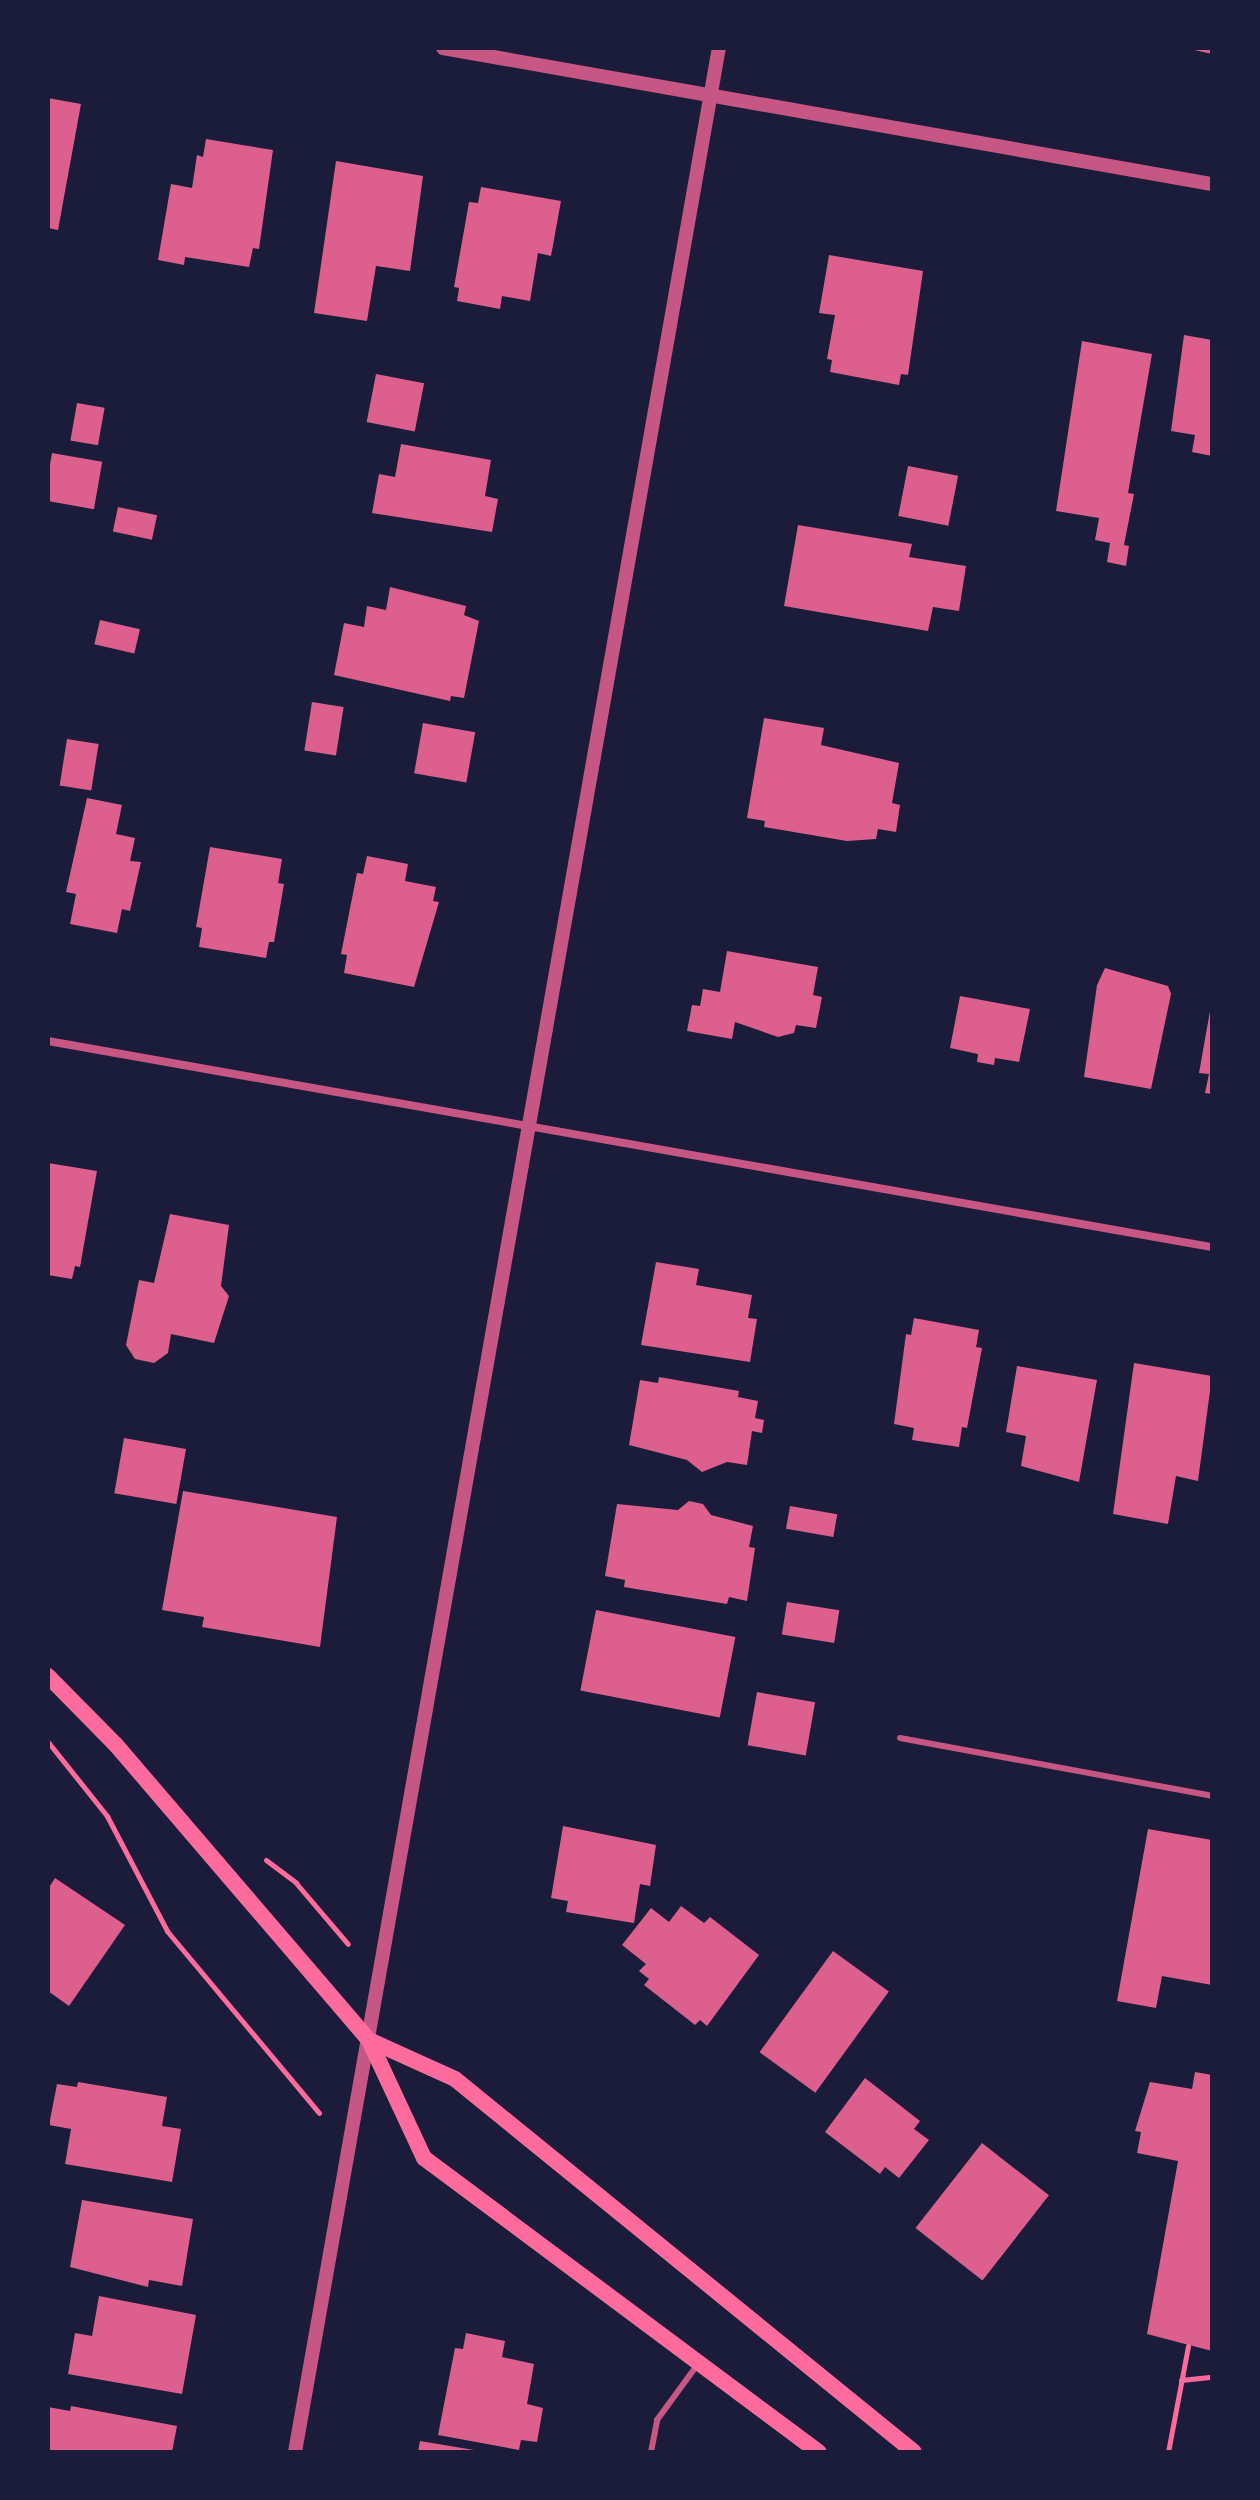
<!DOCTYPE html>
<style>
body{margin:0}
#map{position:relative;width:1260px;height:2500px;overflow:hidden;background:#1b1b3a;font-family:"Titillium Web",sans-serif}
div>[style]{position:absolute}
.building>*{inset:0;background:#dd5f8e;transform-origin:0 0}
.path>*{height:5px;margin:-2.5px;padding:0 2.5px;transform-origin:2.5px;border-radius:2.5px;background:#ff6b9d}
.service>*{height:6px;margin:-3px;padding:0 3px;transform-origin:3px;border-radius:3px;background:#c65784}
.minor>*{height:8px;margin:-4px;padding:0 4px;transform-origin:4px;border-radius:4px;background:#c65784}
.tertiary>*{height:14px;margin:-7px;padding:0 7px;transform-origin:7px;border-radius:7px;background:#c65784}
.secondary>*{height:16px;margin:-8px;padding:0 8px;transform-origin:8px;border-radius:8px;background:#ff6b9d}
span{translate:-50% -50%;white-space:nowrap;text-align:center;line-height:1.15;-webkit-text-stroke:8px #1b1b3a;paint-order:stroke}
.frame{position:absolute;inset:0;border:50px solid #1b1b3a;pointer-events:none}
</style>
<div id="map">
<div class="building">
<div style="clip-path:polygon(1190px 48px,1212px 48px,1212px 54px,1190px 49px)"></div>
<div style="clip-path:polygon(48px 98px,81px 104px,58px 230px,48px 228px)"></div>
<div style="clip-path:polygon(206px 139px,273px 150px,259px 249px,253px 248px,249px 267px,185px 257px,184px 265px,158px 260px,171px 184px,192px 188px,197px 155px,203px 157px)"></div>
<div style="clip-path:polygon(336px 161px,423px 176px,410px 271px,376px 266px,367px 321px,314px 313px)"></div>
<div style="clip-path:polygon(481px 187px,561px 201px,551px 256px,538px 253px,530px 301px,502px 296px,500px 309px,457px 301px,459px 288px,454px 287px,469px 202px,478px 203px)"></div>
<div style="clip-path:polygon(829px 255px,923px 271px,908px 375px,901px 374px,899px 385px,830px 372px,832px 360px,827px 359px,835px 315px,819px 313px)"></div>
<div style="clip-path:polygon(1184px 335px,1212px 340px,1212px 456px,1192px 452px,1195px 435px,1171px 431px)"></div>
<div style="clip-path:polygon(1082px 341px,1152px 354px,1128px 493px,1134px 494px,1124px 545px,1129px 546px,1126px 566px,1107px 562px,1110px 543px,1095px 540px,1099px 518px,1056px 511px)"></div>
<div style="left:376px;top:374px;width:49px;height:49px;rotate:11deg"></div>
<div style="left:77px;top:403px;width:28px;height:38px;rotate:10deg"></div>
<div style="clip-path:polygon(401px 444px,491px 460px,485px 496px,498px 499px,492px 532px,372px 513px,379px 474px,395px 477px)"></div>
<div style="left:52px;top:453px;width:51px;height:48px;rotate:10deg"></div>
<div style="left:908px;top:466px;width:51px;height:51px;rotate:11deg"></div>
<div style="left:118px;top:507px;width:40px;height:25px;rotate:12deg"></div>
<div style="clip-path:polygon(798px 525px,912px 544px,909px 557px,966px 566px,959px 611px,933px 607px,928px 631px,784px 606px)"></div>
<div style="clip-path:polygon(390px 587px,466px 606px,464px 615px,479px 621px,464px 698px,451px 696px,450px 701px,334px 675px,344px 623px,364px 627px,367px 606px,386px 610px)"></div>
<div style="left:100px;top:620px;width:41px;height:25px;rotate:13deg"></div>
<div style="left:312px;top:702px;width:32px;height:49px;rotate:9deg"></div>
<div style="clip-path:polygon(764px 718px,824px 728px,821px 745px,899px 763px,892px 803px,900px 805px,896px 832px,878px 829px,876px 839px,847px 841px,764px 827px,765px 821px,747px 818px)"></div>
<div style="left:423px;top:723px;width:53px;height:51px;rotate:10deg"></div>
<div style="left:67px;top:739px;width:32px;height:47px;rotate:9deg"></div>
<div style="clip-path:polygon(87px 798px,122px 805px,116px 834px,135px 838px,130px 861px,141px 862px,130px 911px,122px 909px,117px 933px,70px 924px,76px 894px,66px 892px)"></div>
<div style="clip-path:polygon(210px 847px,282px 859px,278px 883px,284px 884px,274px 942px,269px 942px,266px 958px,199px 947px,202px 928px,196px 927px)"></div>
<div style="clip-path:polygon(367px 856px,408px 864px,405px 881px,436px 887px,433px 901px,439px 902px,414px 987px,344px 973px,347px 955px,341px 954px,357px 873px,363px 874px)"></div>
<div style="clip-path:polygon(727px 951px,818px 967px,813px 995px,822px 997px,816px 1028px,796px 1025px,794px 1033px,778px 1037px,735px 1022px,732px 1039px,687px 1031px,692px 1005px,700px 1006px,703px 989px,720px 992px)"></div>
<div style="clip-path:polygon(1105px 968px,1168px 986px,1171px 994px,1151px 1089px,1084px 1077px,1097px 985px)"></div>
<div style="clip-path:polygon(960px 996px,1030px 1009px,1019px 1062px,995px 1058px,994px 1065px,977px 1062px,978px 1054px,950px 1048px)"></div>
<div style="clip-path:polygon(1210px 1011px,1212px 1011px,1212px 1094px,1205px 1093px,1209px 1074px,1199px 1073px)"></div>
<div style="clip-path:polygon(48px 1163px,97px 1171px,80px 1267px,75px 1266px,72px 1279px,48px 1275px)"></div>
<div style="clip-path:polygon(170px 1214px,229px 1225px,221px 1286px,229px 1296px,214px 1343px,171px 1334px,168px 1353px,154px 1363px,135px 1359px,126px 1345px,139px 1280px,154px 1283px)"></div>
<div style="clip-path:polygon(656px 1262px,699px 1269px,696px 1285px,752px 1295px,748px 1318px,757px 1319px,750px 1362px,641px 1345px)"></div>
<div style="clip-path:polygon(914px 1318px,979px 1330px,976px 1347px,982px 1348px,967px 1428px,962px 1427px,959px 1447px,912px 1440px,914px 1428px,894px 1424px,906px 1334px,911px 1335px)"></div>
<div style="clip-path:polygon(1134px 1363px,1212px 1376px,1198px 1481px,1176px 1476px,1168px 1524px,1113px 1514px)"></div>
<div style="clip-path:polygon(1017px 1366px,1097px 1380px,1079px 1482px,1021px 1466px,1026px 1436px,1006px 1432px)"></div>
<div style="clip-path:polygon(659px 1377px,739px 1391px,738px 1397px,758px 1401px,755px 1418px,764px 1420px,762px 1433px,752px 1431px,747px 1465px,727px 1462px,702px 1472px,687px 1460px,629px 1445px,640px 1380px,658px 1383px)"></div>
<div style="left:124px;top:1438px;width:63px;height:56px;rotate:10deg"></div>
<div style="clip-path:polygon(183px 1491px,337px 1517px,320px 1647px,202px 1627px,204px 1617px,162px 1610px)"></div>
<div style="clip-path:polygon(689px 1501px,703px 1504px,711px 1515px,753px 1526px,749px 1547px,755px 1548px,747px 1601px,729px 1597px,727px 1604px,624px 1587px,625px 1580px,605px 1576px,617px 1504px,678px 1510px)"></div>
<div style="left:790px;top:1506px;width:48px;height:23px;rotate:10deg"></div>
<div style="left:787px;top:1602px;width:53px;height:33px;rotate:9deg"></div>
<div style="left:596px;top:1610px;width:142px;height:82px;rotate:11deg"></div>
<div style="left:757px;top:1692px;width:59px;height:54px;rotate:10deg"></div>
<div style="clip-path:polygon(563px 1826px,656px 1845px,650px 1886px,640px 1884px,634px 1923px,566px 1912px,568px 1901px,551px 1898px)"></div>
<div style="clip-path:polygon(1148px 1829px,1212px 1840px,1212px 1985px,1162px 1976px,1156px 2008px,1117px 2001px)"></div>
<div style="clip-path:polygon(55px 1878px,125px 1925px,69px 2006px,48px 1991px,48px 1889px)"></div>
<div style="clip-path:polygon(681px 1906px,704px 1923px,710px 1917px,759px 1955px,707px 2026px,700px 2020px,695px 2025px,644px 1985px,649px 1979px,639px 1971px,646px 1964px,622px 1945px,651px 1908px,669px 1922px)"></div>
<div style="left:833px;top:1951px;width:69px;height:125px;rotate:36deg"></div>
<div style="clip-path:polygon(1195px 2072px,1212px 2075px,1212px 2351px,1147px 2334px,1178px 2161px,1137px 2153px,1141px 2132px,1135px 2131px,1150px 2082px,1192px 2089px)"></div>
<div style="clip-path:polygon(865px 2078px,920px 2121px,914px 2129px,929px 2140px,899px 2178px,885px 2167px,880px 2174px,825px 2132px)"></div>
<div style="clip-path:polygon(78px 2082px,167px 2097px,162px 2126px,181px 2129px,172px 2182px,65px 2164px,71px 2129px,49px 2125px,57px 2084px,77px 2087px)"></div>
<div style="left:982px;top:2143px;width:85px;height:108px;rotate:38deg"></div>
<div style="clip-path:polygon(82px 2200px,193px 2219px,182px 2286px,149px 2280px,148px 2287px,70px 2267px)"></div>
<div style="clip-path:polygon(99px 2296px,196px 2315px,182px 2394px,68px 2374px,75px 2333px,92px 2336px)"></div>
<div style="clip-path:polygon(466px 2333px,505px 2341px,502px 2357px,534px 2364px,527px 2404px,543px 2408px,537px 2442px,521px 2440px,519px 2450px,438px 2435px,455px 2348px,463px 2349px)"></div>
<div style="clip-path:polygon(71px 2406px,177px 2426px,172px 2452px,48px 2452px,48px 2407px,70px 2411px)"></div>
<div style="clip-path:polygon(420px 2441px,474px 2450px,473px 2452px,418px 2452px)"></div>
</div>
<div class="path">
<div style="left:48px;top:1742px;width:95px;rotate:51.4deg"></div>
<div style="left:107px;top:1816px;width:130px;rotate:62.4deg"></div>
<div style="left:167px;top:1931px;width:237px;rotate:50.1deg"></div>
<div style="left:266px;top:1860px;width:38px;rotate:37deg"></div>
<div style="left:296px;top:1883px;width:80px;rotate:49.6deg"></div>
<div style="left:1181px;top:2380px;width:31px;rotate:-6deg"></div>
<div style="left:1168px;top:2452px;width:108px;rotate:-79.3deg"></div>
</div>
<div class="service">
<div style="left:900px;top:1738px;width:317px;rotate:10.5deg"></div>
<div style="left:651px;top:2452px;width:33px;rotate:-79deg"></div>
<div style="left:657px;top:2420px;width:69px;rotate:-53.8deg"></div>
</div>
<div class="minor">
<div style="left:48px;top:1041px;width:1182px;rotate:10.04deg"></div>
</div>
<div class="tertiary">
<div style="left:443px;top:48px;width:781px;rotate:10.03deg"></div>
<div style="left:295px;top:2452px;width:2441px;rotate:-80deg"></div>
</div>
<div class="secondary">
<div style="left:48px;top:1676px;width:97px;rotate:45.4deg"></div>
<div style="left:116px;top:1745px;width:389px;rotate:49.4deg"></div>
<div style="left:369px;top:2040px;width:130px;rotate:65deg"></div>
<div style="left:424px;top:2158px;width:492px;rotate:36.7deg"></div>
<div style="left:369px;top:2040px;width:94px;rotate:24.4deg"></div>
<div style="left:455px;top:2079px;width:591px;rotate:39.1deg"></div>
</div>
<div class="frame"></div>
</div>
